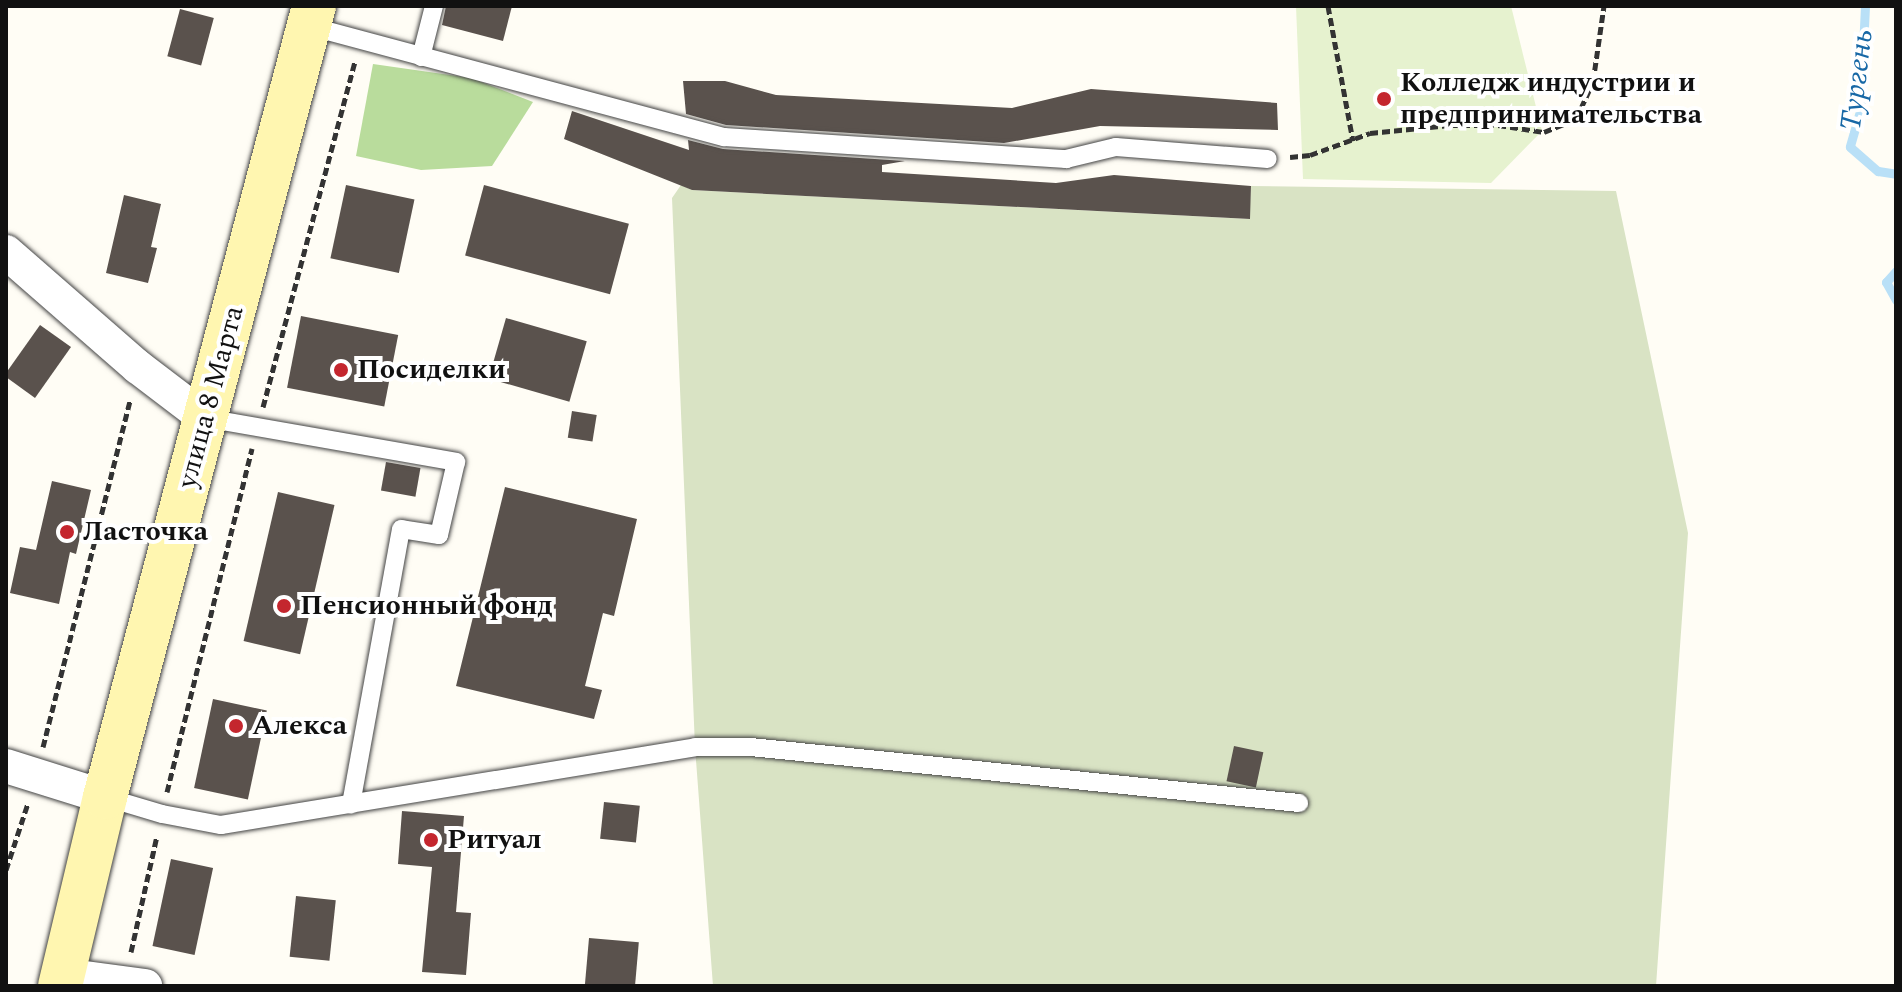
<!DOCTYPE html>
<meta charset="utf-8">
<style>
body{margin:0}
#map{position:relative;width:1902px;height:992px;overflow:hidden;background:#fffdf5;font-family:Spectral,serif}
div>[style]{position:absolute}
.forest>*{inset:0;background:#b9dc9c}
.cemetery>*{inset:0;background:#d9e3c4}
.pitch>*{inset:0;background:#e6f2cf}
.stream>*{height:9px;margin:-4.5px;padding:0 4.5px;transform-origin:4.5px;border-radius:4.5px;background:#b9e0f7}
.building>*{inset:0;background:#5a524d;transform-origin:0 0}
.path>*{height:5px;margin-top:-2.5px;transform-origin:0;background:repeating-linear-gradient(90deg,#333 0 8px,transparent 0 12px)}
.roads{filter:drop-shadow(0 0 2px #444) drop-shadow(0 0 2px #444)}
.service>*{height:18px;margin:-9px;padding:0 9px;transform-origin:9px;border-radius:9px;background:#fff}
.minor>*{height:34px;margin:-17px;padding:0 17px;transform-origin:17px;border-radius:17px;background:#fff}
.secondary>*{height:44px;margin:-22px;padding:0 22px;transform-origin:22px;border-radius:22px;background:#fff6b0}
.dots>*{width:22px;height:22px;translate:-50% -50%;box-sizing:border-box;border:4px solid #fff;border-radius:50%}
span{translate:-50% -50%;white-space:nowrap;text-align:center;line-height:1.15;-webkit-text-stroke:8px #fff;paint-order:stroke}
.poi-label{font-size:28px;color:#111;font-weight:700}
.left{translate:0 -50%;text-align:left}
.street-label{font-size:28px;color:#111}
.water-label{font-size:30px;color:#1768a6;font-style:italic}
.frame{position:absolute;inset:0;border:8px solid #111;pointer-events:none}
</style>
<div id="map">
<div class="forest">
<div style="clip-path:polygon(373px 64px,471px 78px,533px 102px,492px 166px,421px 170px,356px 156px)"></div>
</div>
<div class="cemetery">
<div style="clip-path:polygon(681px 185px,692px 190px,1249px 219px,1251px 186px,1616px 191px,1688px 533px,1656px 986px,713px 986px,695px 747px,672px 198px)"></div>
</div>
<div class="pitch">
<div style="clip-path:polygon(1296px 6px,1511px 6px,1542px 131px,1491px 183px,1303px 179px)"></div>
</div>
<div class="stream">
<div style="left:1865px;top:6px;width:105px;rotate:92.7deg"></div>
<div style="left:1860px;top:111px;width:37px;rotate:106deg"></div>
<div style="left:1850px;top:147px;width:37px;rotate:41deg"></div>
<div style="left:1878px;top:171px;width:18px;rotate:9deg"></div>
<div style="left:1896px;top:271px;width:15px;rotate:132deg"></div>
<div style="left:1886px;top:282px;width:21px;rotate:61deg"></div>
</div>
<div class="building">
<div style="clip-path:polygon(446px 6px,512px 6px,503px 41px,442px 25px)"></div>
<div style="left:180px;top:9px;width:35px;height:49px;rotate:15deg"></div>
<div style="clip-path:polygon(683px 81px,725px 81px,776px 95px,1012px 108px,1091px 89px,1277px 103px,1278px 130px,1100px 126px,1004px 143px,726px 125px,686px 114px)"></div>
<div style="clip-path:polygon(572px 111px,689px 150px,688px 140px,723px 149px,905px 161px,882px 165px,882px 172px,1056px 183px,1114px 175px,1251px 186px,1250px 219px,692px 190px,564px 139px)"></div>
<div style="left:346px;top:185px;width:70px;height:75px;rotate:12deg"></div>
<div style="left:484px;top:185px;width:150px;height:73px;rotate:15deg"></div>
<div style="clip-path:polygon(124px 195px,161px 204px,151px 247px,157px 248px,148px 283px,106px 273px)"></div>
<div style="left:301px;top:316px;width:99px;height:73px;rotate:11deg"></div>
<div style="left:506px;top:318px;width:84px;height:63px;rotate:16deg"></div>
<div style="clip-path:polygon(40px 325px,71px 347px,35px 398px,6px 377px,6px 373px)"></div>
<div style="left:572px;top:411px;width:25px;height:27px;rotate:9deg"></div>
<div style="left:386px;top:462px;width:35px;height:29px;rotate:10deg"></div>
<div style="clip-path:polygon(52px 481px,91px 490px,76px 554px,70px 552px,59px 604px,10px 593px,20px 547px,36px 550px)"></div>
<div style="clip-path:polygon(505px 487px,637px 519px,614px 616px,603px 613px,585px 686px,602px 690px,594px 719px,456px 686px)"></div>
<div style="left:278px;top:492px;width:58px;height:153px;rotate:13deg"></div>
<div style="left:213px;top:699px;width:55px;height:91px;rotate:12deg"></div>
<div style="left:1234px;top:746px;width:30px;height:36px;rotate:12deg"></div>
<div style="left:604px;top:802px;width:36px;height:37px;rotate:6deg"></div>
<div style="clip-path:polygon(402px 811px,464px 816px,456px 912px,471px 913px,466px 975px,422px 972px,432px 867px,398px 864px)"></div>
<div style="left:171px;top:859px;width:43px;height:89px;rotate:12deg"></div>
<div style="left:296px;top:896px;width:40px;height:61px;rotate:6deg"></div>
<div style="left:589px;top:938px;width:50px;height:48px;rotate:5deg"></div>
</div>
<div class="path">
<div style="left:1328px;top:6px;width:137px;rotate:79.5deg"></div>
<div style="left:1290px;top:157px;width:20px;rotate:-6deg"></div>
<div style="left:1310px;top:155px;width:64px;rotate:-20.1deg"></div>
<div style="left:1370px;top:133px;width:80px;rotate:-5.7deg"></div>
<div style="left:1450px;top:125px;width:48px"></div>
<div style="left:1498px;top:125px;width:47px;rotate:8.7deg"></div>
<div style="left:1544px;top:132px;width:35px;rotate:-22deg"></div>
<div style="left:1576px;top:119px;width:41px;rotate:-65.3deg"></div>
<div style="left:1593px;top:82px;width:77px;rotate:-81.8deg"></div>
<div style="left:263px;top:407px;width:358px;rotate:-75.1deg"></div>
<div style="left:43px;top:747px;width:358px;rotate:-75.9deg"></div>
<div style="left:167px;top:792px;width:354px;rotate:-76.1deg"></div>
<div style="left:6px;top:870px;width:71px;rotate:-71.8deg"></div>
<div style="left:131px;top:952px;width:119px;rotate:-77.4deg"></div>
</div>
<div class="roads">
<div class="service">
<div style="left:309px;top:26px;width:430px;rotate:15deg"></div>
<div style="left:724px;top:137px;width:343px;rotate:3.7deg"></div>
<div style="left:1066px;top:159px;width:51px;rotate:-13.5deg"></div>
<div style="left:1116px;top:147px;width:152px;rotate:4.5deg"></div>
<div style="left:421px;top:57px;width:53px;rotate:-75.7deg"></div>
<div style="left:205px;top:418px;width:255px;rotate:9.9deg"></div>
<div style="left:456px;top:462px;width:75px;rotate:103.1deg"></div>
<div style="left:439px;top:535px;width:38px;rotate:-171deg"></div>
<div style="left:401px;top:529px;width:280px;rotate:100.3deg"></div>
<div style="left:105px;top:797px;width:59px;rotate:16.6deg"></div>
<div style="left:162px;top:814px;width:60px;rotate:10.6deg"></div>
<div style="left:221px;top:825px;width:480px;rotate:-9.3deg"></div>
<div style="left:695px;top:747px;width:56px"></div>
<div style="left:751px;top:747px;width:551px;rotate:5.83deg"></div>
</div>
<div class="minor">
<div style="left:6px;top:252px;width:175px;rotate:41.1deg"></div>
<div style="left:138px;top:367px;width:84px;rotate:37.3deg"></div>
<div style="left:6px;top:766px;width:104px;rotate:17.4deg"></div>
<div style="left:63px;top:975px;width:83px;rotate:7.6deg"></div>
</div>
<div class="secondary">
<div style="left:60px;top:986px;width:194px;rotate:-76.6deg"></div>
<div style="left:105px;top:797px;width:818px;rotate:-75.2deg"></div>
</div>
</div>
<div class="dots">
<div style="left:1384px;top:99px;background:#c4262e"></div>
<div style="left:341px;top:370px;background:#c4262e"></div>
<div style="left:67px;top:532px;background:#c4262e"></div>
<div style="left:284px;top:606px;background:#c4262e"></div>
<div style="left:236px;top:726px;background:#c4262e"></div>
<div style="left:431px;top:840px;background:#c4262e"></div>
</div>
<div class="poi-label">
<span class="left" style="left:1400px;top:99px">Колледж индустрии и<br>предпринимательства</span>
<span class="left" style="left:357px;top:370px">Посиделки</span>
<span class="left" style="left:83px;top:532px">Ласточка</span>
<span class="left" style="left:300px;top:606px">Пенсионный фонд</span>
<span class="left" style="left:252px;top:726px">Алекса</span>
<span class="left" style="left:447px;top:840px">Ритуал</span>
</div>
<div class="street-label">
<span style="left:211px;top:397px;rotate:-75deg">улица 8 Марта</span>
</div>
<div class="water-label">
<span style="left:1857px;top:80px;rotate:-83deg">Тургень</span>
</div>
<div class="frame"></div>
</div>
